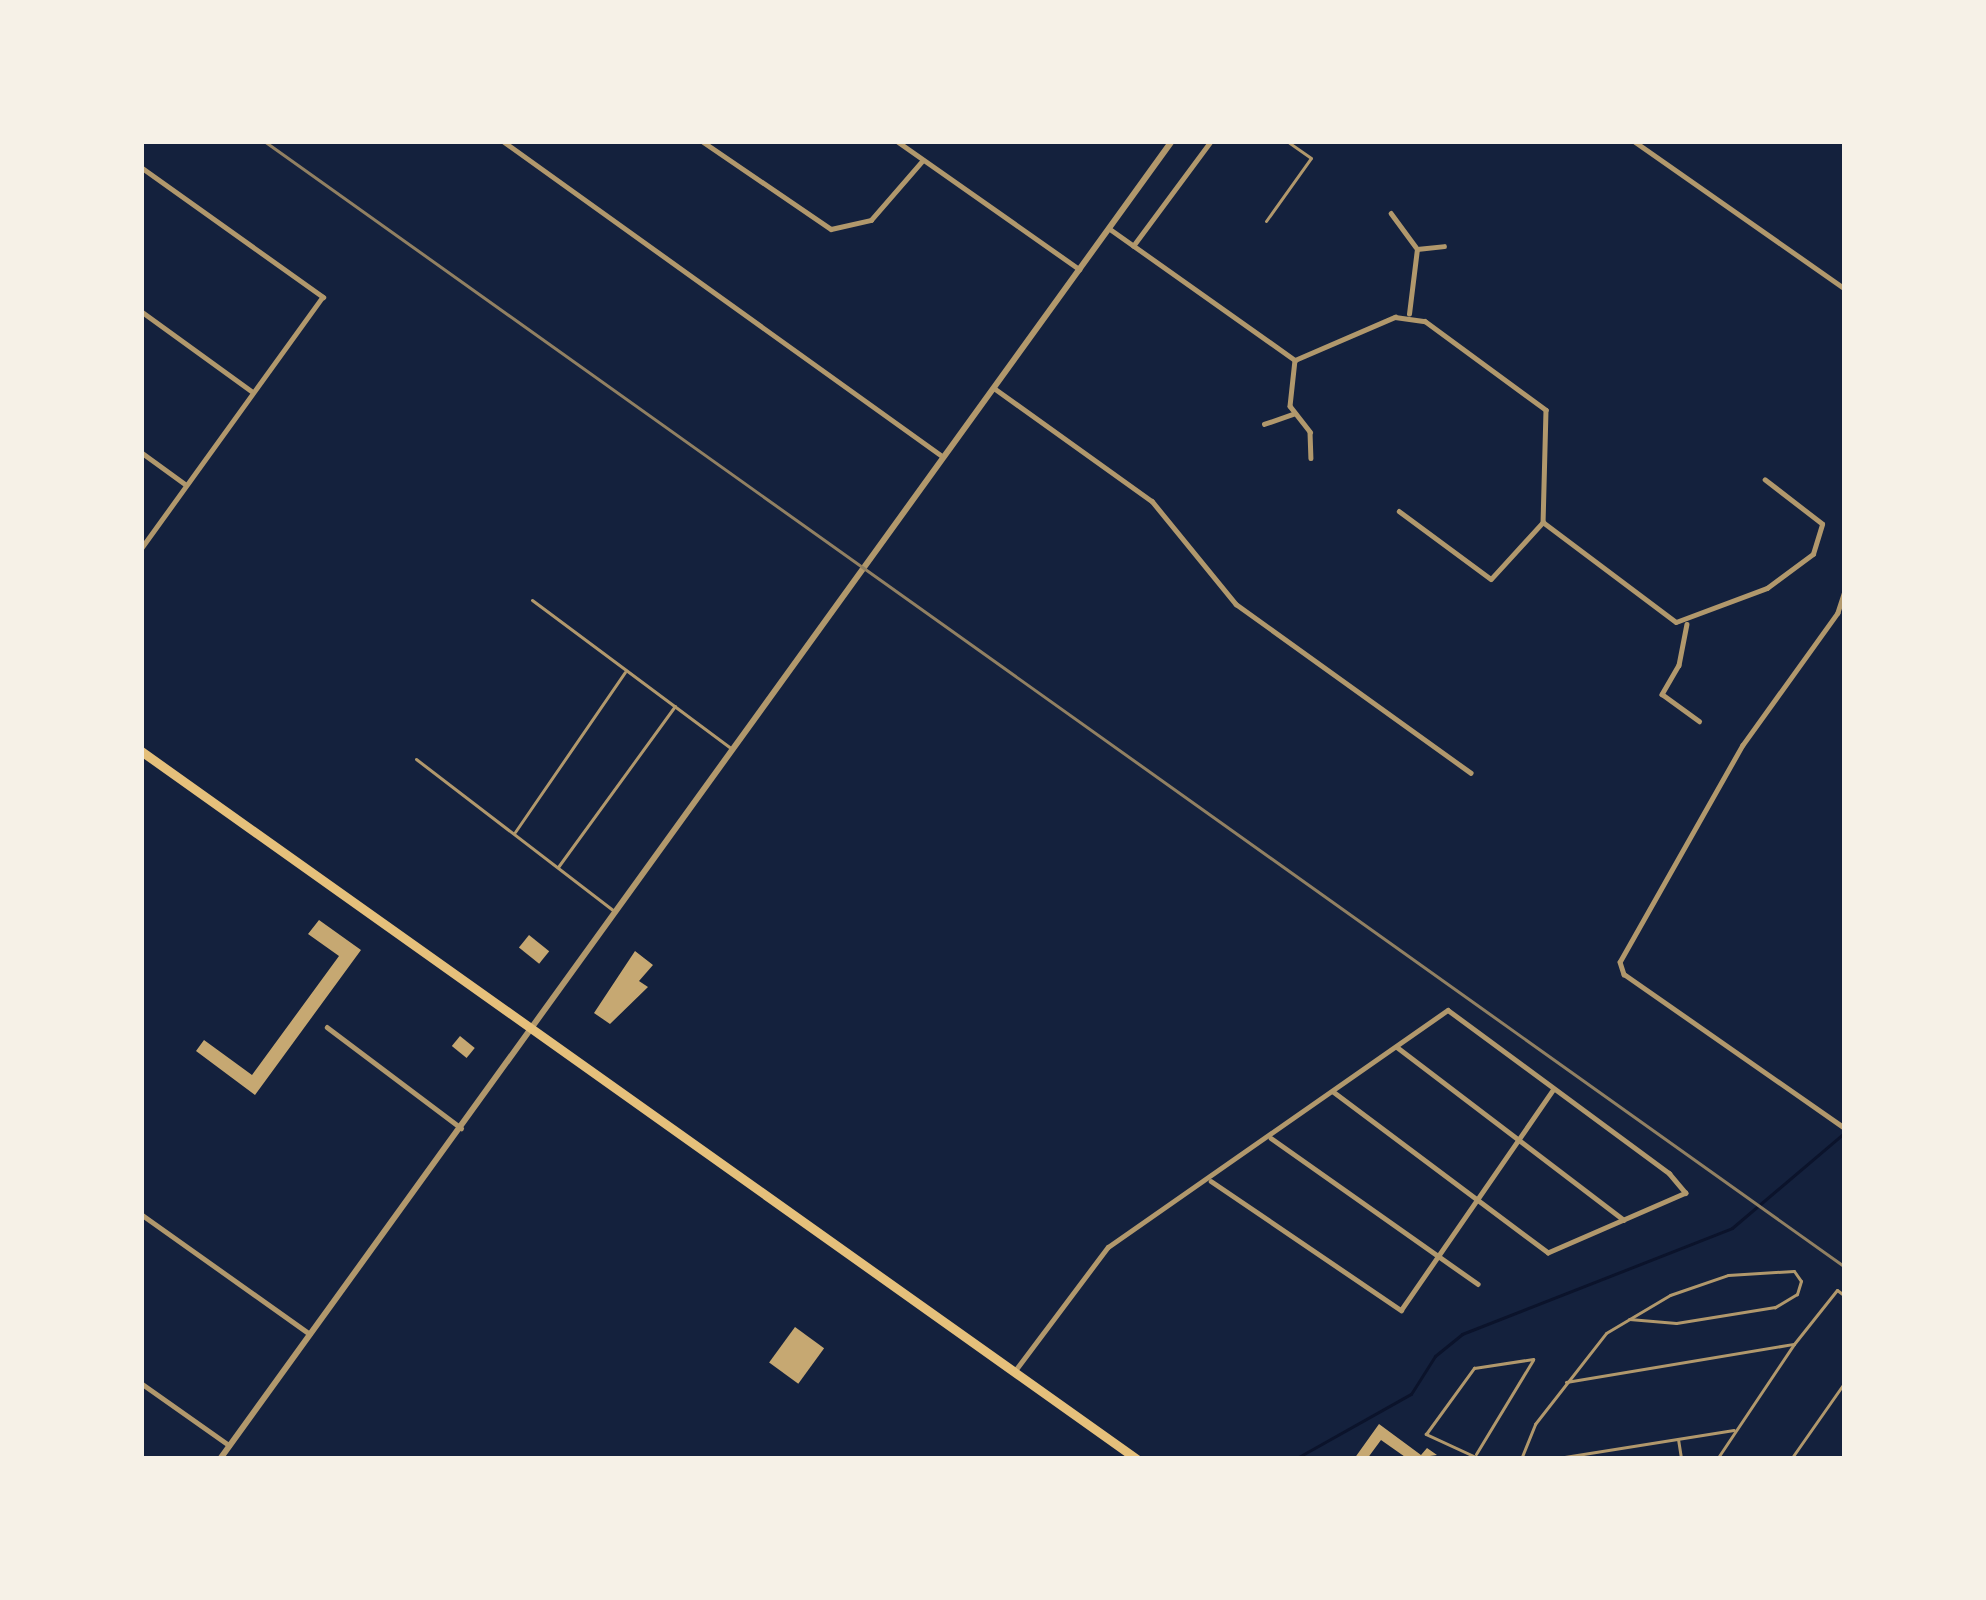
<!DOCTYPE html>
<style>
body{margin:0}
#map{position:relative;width:1986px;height:1600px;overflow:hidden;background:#14213d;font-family:Georgia,serif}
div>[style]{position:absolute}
.stream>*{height:3px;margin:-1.5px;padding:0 1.5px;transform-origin:1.5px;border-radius:1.5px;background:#0b132b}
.building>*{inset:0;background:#c6a872;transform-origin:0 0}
.service>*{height:3px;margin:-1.5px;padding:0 1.5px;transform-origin:1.5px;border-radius:1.5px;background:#b1986c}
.minor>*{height:4.5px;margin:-2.25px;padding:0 2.25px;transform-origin:2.25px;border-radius:2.25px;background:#b1986c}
.tertiary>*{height:6px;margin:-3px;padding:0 3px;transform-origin:3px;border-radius:3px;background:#b1986c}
.primary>*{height:9px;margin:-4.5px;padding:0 4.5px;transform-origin:4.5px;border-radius:4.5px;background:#e5c07b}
.rail>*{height:3px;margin:-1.5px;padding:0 1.5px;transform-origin:1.5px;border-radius:1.5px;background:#918062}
span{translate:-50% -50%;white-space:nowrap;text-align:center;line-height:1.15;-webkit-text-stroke:9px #f6f1e7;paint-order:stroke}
.frame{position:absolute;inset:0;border:144px solid #f6f1e7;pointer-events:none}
</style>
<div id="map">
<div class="stream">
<div style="left:1295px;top:1459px;width:133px;rotate:-29.3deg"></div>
<div style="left:1411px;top:1394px;width:45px;rotate:-57.7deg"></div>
<div style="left:1435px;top:1356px;width:35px;rotate:-39deg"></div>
<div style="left:1462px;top:1334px;width:290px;rotate:-21.4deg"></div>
<div style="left:1732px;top:1228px;width:148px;rotate:-40.3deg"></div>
</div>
<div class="building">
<div style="clip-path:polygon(319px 920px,361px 950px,255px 1095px,196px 1051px,204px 1040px,252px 1075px,339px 956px,308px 934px)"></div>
<div style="left:529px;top:935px;width:26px;height:16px;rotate:39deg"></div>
<div style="clip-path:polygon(635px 951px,653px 965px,639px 981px,648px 987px,610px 1024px,594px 1013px)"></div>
<div style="left:460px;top:1036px;width:19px;height:13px;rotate:39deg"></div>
<div style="left:795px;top:1327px;width:36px;height:44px;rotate:36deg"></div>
<div style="clip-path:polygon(1379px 1424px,1421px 1455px,1427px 1448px,1437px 1455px,1408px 1459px,1381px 1440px,1367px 1459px,1354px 1459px)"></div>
</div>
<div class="service">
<div style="left:1266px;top:221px;width:77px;rotate:-54.5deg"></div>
<div style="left:1311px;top:158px;width:29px;rotate:-145deg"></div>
<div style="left:532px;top:600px;width:249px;rotate:36.7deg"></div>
<div style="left:416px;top:759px;width:250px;rotate:37.5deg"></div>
<div style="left:515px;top:832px;width:194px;rotate:-55.5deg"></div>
<div style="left:558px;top:867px;width:199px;rotate:-54deg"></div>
<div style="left:1566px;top:1382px;width:231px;rotate:-9.5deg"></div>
<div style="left:1678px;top:1439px;width:20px;rotate:81deg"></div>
<div style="left:1476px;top:1454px;width:110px;rotate:-58.8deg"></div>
<div style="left:1480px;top:1459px;width:60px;rotate:-155.2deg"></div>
<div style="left:1426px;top:1434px;width:82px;rotate:-54deg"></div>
<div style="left:1474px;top:1368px;width:60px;rotate:-8.7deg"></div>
<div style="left:1521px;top:1459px;width:38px;rotate:-68deg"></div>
<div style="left:1535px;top:1424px;width:115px;rotate:-52deg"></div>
<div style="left:1606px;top:1333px;width:74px;rotate:-30.7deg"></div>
<div style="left:1670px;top:1295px;width:61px;rotate:-19deg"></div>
<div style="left:1728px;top:1275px;width:66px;rotate:-3.5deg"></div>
<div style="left:1794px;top:1271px;width:12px;rotate:55deg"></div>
<div style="left:1801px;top:1281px;width:14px;rotate:107deg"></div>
<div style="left:1797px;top:1294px;width:26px;rotate:149deg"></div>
<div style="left:1775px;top:1307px;width:100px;rotate:170.8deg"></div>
<div style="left:1676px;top:1323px;width:47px;rotate:-175.1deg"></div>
<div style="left:1552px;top:1459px;width:184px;rotate:-9.1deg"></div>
<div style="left:1717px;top:1459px;width:138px;rotate:-56.2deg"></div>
<div style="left:1794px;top:1344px;width:69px;rotate:-51.5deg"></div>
<div style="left:1837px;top:1290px;width:10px;rotate:37deg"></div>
<div style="left:1791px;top:1459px;width:94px;rotate:-55deg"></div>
</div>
<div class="minor">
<div style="left:503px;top:141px;width:540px;rotate:35.66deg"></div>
<div style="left:702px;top:141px;width:156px;rotate:34.3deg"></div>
<div style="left:831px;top:229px;width:41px;rotate:-12.7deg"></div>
<div style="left:871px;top:220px;width:79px;rotate:-49.1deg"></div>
<div style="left:897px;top:141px;width:223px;rotate:35.1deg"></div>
<div style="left:1634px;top:141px;width:258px;rotate:35deg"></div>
<div style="left:141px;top:167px;width:224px;rotate:35.5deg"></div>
<div style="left:323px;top:297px;width:311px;rotate:125.8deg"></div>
<div style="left:1391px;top:213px;width:42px;rotate:53.7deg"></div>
<div style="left:1110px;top:229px;width:227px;rotate:35.3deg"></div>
<div style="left:1295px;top:360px;width:109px;rotate:-23.3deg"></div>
<div style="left:1395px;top:317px;width:30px;rotate:8deg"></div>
<div style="left:1425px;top:321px;width:150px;rotate:36.3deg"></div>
<div style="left:1546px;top:410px;width:112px;rotate:91.5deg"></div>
<div style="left:1543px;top:522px;width:166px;rotate:36.9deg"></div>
<div style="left:1676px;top:622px;width:97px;rotate:-20.5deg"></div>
<div style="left:1767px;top:588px;width:57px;rotate:-36.5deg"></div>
<div style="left:1813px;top:554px;width:31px;rotate:-73deg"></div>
<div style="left:1822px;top:524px;width:72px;rotate:-142.3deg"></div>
<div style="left:1133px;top:246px;width:131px;rotate:-53.4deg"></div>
<div style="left:1417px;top:249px;width:27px;rotate:-6deg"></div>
<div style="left:141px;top:311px;width:138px;rotate:35.9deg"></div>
<div style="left:1409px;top:314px;width:65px;rotate:-83deg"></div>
<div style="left:1295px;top:360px;width:46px;rotate:96.2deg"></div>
<div style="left:1290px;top:406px;width:33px;rotate:52deg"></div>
<div style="left:1310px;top:432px;width:26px;rotate:88deg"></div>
<div style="left:994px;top:388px;width:194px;rotate:35.6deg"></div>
<div style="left:1152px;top:501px;width:133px;rotate:50.8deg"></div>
<div style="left:1236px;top:604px;width:289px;rotate:35.7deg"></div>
<div style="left:1264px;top:424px;width:31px;rotate:-19deg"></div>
<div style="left:141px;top:452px;width:54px;rotate:36deg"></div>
<div style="left:1399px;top:511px;width:114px;rotate:36.5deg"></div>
<div style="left:1491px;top:579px;width:77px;rotate:-47.6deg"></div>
<div style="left:1845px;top:591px;width:23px;rotate:108deg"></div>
<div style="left:1838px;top:613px;width:163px;rotate:125.7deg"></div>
<div style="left:1743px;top:745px;width:249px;rotate:119.5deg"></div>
<div style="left:1620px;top:962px;width:13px;rotate:72deg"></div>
<div style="left:1624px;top:974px;width:269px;rotate:34.9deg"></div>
<div style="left:1687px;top:624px;width:42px;rotate:101deg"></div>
<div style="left:1679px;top:665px;width:34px;rotate:120deg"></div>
<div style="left:1662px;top:694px;width:46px;rotate:36.1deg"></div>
<div style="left:327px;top:1027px;width:168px;rotate:37deg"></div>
<div style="left:1397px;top:1047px;width:285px;rotate:37.3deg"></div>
<div style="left:1271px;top:1138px;width:253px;rotate:35.2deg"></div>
<div style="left:1211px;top:1181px;width:230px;rotate:34.2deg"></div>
<div style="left:1401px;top:1310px;width:267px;rotate:-55.4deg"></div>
<div style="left:141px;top:1214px;width:207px;rotate:35.4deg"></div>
<div style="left:1014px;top:1372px;width:156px;rotate:-53.1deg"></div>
<div style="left:1108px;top:1247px;width:414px;rotate:-34.9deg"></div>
<div style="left:1448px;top:1010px;width:275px;rotate:36.4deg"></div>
<div style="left:1669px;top:1173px;width:26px;rotate:50deg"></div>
<div style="left:1686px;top:1193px;width:150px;rotate:156.5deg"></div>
<div style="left:1548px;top:1253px;width:269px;rotate:-143.2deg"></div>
<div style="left:141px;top:1383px;width:108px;rotate:35.2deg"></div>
</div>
<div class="tertiary">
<div style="left:220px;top:1459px;width:1626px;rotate:-54.16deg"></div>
</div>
<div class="primary">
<div style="left:141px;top:751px;width:1222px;rotate:35.41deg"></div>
</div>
<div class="rail">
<div style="left:264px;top:141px;width:1941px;rotate:35.46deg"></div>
</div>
<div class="frame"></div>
</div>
